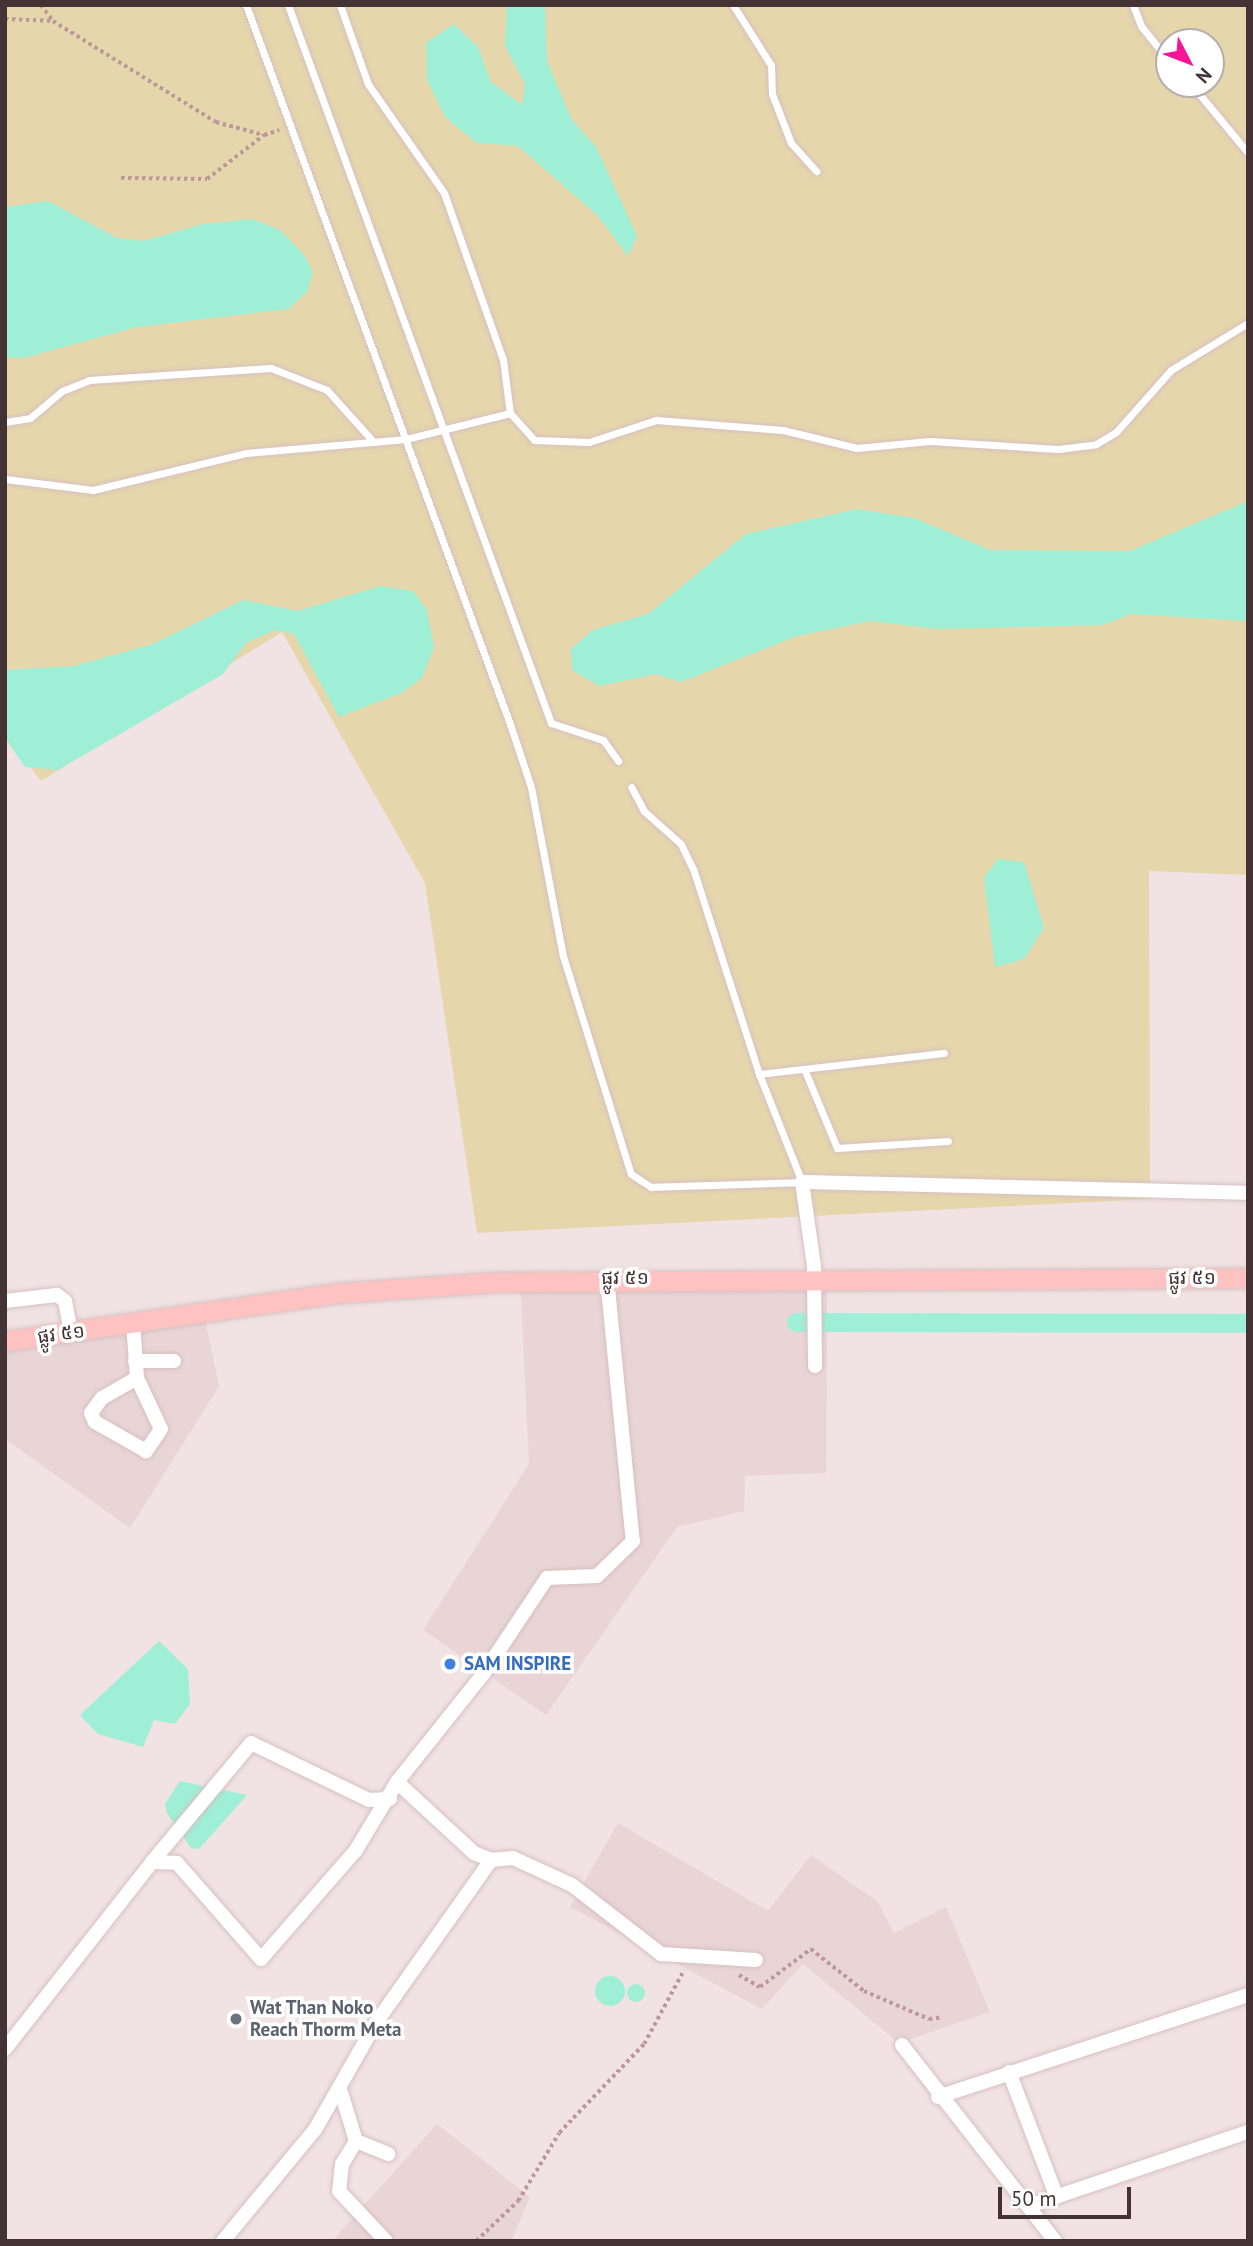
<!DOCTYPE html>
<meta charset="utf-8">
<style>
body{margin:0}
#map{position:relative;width:1253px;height:2246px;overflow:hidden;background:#f1e3e3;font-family:"PT Sans","Noto Sans Khmer",sans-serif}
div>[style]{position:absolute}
.residential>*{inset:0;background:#e9d5d6}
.green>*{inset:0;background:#e6d6ab}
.water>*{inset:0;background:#9eefd5}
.round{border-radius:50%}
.canal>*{height:19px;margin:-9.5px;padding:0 9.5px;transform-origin:9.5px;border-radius:9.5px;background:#9eefd5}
.path>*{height:3.5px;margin-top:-1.75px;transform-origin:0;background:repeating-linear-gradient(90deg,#be979a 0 3.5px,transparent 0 7px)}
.roads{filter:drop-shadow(0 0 2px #d7c0c1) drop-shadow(0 0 2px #d7c0c1)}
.lane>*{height:7px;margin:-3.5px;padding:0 3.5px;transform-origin:3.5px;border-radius:3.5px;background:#fff}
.street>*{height:14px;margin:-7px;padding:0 7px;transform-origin:7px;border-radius:7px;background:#fff}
.secondary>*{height:19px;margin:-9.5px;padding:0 9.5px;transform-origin:9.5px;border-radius:9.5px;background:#fec2c0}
.dots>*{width:19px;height:19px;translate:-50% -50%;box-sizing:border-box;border:4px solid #fff;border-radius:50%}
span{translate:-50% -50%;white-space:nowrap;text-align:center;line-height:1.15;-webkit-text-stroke:7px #fff;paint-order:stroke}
.street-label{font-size:19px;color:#433335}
.shop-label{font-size:19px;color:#366cbe;font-weight:700}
.left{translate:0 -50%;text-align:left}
.worship-label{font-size:19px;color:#5b616d;font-weight:700}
.frame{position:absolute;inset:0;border:7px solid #433335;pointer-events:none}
.north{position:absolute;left:1155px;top:28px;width:70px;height:70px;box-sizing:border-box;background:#fff;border:2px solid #b4adae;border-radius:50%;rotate:132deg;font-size:19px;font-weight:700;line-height:28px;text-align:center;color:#433335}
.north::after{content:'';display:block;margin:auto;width:24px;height:32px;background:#f71496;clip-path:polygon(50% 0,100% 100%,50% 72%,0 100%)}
.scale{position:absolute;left:998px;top:2187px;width:133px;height:32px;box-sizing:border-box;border:4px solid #433335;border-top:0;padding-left:9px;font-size:21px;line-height:24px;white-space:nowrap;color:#433335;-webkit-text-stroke:5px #fff;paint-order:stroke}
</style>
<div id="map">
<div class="residential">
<div style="clip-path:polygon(827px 1273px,826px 1473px,745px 1476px,744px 1511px,677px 1527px,546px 1715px,423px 1630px,529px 1464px,520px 1277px)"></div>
<div style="clip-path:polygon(204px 1315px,219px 1386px,130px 1528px,5px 1439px,5px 1344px)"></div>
<div style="clip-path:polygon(618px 1823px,768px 1911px,811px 1855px,877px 1901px,894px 1933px,946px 1907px,990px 2012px,899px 2043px,803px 1964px,762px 2009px,570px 1907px)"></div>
<div style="clip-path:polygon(437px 2124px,530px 2197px,511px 2241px,332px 2241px)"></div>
</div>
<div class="green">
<div style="clip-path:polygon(evenodd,5px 5px,1248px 5px,1248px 875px,1149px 871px,1150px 1199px,477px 1233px,425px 883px,282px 632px,41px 781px,5px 734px,5px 5px,1169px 42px,1211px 42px,1211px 84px,1169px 84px,1169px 42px)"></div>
</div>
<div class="water">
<div style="clip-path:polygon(507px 5px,545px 5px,547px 61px,572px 120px,596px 147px,637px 236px,628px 256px,597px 215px,518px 146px,477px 143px,445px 117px,427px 80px,426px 43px,454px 24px,478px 47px,491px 82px,522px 105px,525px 84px,505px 46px)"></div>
<div style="clip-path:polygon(48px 201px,117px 238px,144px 241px,203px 224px,252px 219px,280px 230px,304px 255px,313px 272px,307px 292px,288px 309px,137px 327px,23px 358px,5px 357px,5px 207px)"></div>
<div style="clip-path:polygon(1248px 501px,1248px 621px,1131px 614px,1103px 625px,937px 629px,870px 621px,797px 636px,681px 682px,656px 674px,599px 686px,572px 670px,571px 649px,593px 630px,648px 614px,746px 534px,857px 509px,914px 518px,990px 550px,1130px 551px)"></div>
<div style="clip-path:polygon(380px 586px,413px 591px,427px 610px,434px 647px,422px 678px,401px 693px,339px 717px,294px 634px,275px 630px,246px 643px,223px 674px,58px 770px,25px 767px,5px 738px,5px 670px,74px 666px,153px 644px,243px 600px,298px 611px)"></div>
<div style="clip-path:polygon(998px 859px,1024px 862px,1044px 928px,1024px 959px,995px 967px,984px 878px)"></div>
<div style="clip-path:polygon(159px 1641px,188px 1669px,190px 1704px,175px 1724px,154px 1720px,143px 1747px,98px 1734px,80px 1715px)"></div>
<div style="clip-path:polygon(180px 1781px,247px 1795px,199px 1849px,191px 1848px,167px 1813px,165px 1804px)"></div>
<div class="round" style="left:595px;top:1976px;width:30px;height:30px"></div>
<div class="round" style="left:627px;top:1984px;width:18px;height:18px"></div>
</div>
<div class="canal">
<div style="left:796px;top:1322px;width:452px;rotate:0.1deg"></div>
</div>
<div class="path">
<div style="left:41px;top:5px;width:20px;rotate:53deg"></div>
<div style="left:5px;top:19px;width:48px;rotate:2.4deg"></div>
<div style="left:53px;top:21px;width:192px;rotate:31.8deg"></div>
<div style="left:216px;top:122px;width:50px;rotate:15.2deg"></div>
<div style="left:264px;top:135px;width:16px;rotate:-18deg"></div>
<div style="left:121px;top:178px;width:86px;rotate:0.7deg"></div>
<div style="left:207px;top:179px;width:72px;rotate:-37.7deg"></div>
<div style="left:739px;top:1975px;width:24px;rotate:30deg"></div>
<div style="left:760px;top:1987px;width:64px;rotate:-36.7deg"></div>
<div style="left:811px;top:1949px;width:68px;rotate:38.4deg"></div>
<div style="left:864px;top:1991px;width:71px;rotate:23.3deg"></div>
<div style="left:929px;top:2019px;width:14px;rotate:-8deg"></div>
<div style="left:476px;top:2241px;width:58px;rotate:-43.6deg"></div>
<div style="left:518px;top:2201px;width:79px;rotate:-58.9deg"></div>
<div style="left:559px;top:2133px;width:123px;rotate:-46.3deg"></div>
<div style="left:644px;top:2044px;width:84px;rotate:-61.6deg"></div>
</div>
<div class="roads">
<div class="lane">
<div style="left:246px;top:5px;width:766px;rotate:69.84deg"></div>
<div style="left:510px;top:724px;width:66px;rotate:71.6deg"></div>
<div style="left:531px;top:787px;width:172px;rotate:79.3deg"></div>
<div style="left:563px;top:956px;width:228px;rotate:72.7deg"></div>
<div style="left:631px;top:1174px;width:24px;rotate:33deg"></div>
<div style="left:651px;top:1187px;width:151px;rotate:-1.9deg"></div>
<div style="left:802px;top:1182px;width:116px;rotate:-111.7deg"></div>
<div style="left:759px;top:1074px;width:215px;rotate:-107.8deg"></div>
<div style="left:693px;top:869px;width:28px;rotate:-116deg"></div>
<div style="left:681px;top:844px;width:50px;rotate:-138.3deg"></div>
<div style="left:644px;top:811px;width:27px;rotate:-118deg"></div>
<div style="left:288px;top:5px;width:765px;rotate:69.88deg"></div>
<div style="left:551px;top:723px;width:55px;rotate:18.1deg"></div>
<div style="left:603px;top:740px;width:26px;rotate:54deg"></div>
<div style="left:340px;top:5px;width:84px;rotate:70.5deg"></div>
<div style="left:368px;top:84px;width:133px;rotate:55.1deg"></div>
<div style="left:444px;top:193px;width:177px;rotate:70.5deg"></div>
<div style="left:503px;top:360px;width:53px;rotate:82.5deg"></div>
<div style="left:510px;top:413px;width:36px;rotate:48deg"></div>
<div style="left:534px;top:440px;width:55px;rotate:2.1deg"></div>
<div style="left:589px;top:442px;width:71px;rotate:-18.2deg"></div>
<div style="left:656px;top:420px;width:127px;rotate:4.5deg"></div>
<div style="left:783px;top:430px;width:76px;rotate:13.7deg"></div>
<div style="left:857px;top:448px;width:73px;rotate:-5.5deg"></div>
<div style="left:930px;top:441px;width:128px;rotate:3.6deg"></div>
<div style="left:1058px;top:449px;width:38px;rotate:-7deg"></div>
<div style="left:1096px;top:444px;width:23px;rotate:-31deg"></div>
<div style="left:1116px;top:432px;width:83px;rotate:-48.4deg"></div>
<div style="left:1171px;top:370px;width:90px;rotate:-31.4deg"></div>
<div style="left:733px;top:5px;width:71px;rotate:57.7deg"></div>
<div style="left:771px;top:65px;width:29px;rotate:88deg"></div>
<div style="left:772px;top:94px;width:53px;rotate:68.8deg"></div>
<div style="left:791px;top:143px;width:38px;rotate:48deg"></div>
<div style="left:1133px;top:5px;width:22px;rotate:69deg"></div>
<div style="left:1141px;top:26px;width:45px;rotate:51.3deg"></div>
<div style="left:1191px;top:84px;width:89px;rotate:50.4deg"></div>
<div style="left:5px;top:422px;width:25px;rotate:-9deg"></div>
<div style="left:30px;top:418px;width:42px;rotate:-40.2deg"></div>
<div style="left:62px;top:391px;width:29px;rotate:-22deg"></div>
<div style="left:89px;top:380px;width:182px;rotate:-3.8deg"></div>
<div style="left:271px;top:368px;width:60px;rotate:21.4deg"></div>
<div style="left:327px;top:390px;width:66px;rotate:48.1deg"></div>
<div style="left:5px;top:479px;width:89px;rotate:7.1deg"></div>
<div style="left:93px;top:490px;width:157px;rotate:-13.6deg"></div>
<div style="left:246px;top:453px;width:161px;rotate:-5deg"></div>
<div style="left:406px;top:439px;width:107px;rotate:-14deg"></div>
<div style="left:805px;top:1071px;width:83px;rotate:67.4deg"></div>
<div style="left:837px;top:1148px;width:111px;rotate:-3.6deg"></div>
<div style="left:759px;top:1074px;width:186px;rotate:-6.5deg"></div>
</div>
<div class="street">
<div style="left:607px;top:1278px;width:264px;rotate:84.4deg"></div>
<div style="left:633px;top:1541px;width:50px;rotate:135.8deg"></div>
<div style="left:597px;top:1576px;width:50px;rotate:177.7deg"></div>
<div style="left:547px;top:1578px;width:114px;rotate:123.6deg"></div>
<div style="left:484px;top:1673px;width:139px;rotate:128.6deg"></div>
<div style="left:397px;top:1782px;width:105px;rotate:42.7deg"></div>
<div style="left:474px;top:1853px;width:18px;rotate:22deg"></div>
<div style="left:491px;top:1860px;width:22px;rotate:-5deg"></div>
<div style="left:513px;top:1858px;width:65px;rotate:24.6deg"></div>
<div style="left:572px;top:1885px;width:113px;rotate:37.8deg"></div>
<div style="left:661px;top:1954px;width:95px;rotate:3.6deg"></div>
<div style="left:5px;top:1301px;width:52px;rotate:-6.6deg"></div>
<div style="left:57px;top:1295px;width:10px;rotate:37deg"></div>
<div style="left:65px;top:1301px;width:33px;rotate:79deg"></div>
<div style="left:133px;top:1323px;width:55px;rotate:85.8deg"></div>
<div style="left:137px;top:1378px;width:56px;rotate:64.8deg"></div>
<div style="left:161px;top:1429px;width:27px;rotate:124deg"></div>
<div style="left:146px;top:1451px;width:59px;rotate:-150.4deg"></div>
<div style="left:95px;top:1422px;width:10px;rotate:-114deg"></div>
<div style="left:91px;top:1413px;width:19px;rotate:-54deg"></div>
<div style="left:102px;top:1398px;width:40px;rotate:-29.7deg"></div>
<div style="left:135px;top:1361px;width:39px"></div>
<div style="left:815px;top:1366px;width:100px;rotate:-90.6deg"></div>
<div style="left:814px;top:1266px;width:85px;rotate:-98.1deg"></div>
<div style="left:802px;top:1182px;width:446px;rotate:1.4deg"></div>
<div style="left:152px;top:1862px;width:155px;rotate:-50.2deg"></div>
<div style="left:251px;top:1743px;width:131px;rotate:25.8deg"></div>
<div style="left:369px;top:1800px;width:21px;rotate:-3deg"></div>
<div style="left:902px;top:2045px;width:249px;rotate:52deg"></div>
<div style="left:5px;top:2049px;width:238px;rotate:-51.8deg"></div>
<div style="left:152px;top:1862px;width:25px;rotate:2deg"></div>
<div style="left:177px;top:1863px;width:128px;rotate:48.8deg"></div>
<div style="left:261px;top:1959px;width:145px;rotate:-48.9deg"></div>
<div style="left:356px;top:1850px;width:79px;rotate:-58.9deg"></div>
<div style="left:1009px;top:2072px;width:132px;rotate:69.1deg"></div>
<div style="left:341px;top:2092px;width:51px;rotate:73deg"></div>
<div style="left:356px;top:2141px;width:35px;rotate:22deg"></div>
<div style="left:938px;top:2097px;width:326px;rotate:-18.2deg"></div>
<div style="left:356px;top:2141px;width:27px;rotate:121deg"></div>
<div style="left:342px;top:2164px;width:27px;rotate:96deg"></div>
<div style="left:339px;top:2191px;width:69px;rotate:46.8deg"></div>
<div style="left:1029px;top:2206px;width:231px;rotate:-18.7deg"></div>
<div style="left:223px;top:2241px;width:146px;rotate:-50.5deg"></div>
<div style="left:316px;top:2128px;width:120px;rotate:-60.4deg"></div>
<div style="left:375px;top:2024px;width:201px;rotate:-54.7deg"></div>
</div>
<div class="secondary">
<div style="left:5px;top:1341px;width:335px;rotate:-8.2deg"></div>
<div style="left:337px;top:1293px;width:161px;rotate:-3.9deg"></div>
<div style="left:498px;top:1282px;width:750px;rotate:-0.31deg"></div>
</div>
</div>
<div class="dots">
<div style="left:450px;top:1664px;background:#3f7fe0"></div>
<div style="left:236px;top:2019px;background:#6b7280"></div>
</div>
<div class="street-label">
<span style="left:625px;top:1278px">ផ្លូវ ៥១</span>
<span style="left:1192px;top:1278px">ផ្លូវ ៥១</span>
<span style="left:61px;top:1334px;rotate:-8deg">ផ្លូវ ៥១</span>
</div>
<div class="shop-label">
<span class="left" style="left:464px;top:1664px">SAM INSPIRE</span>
</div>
<div class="worship-label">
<span class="left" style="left:250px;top:2019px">Wat Than Noko<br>Reach Thorm Meta</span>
</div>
<div class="frame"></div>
<div class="north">N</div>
<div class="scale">50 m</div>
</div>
